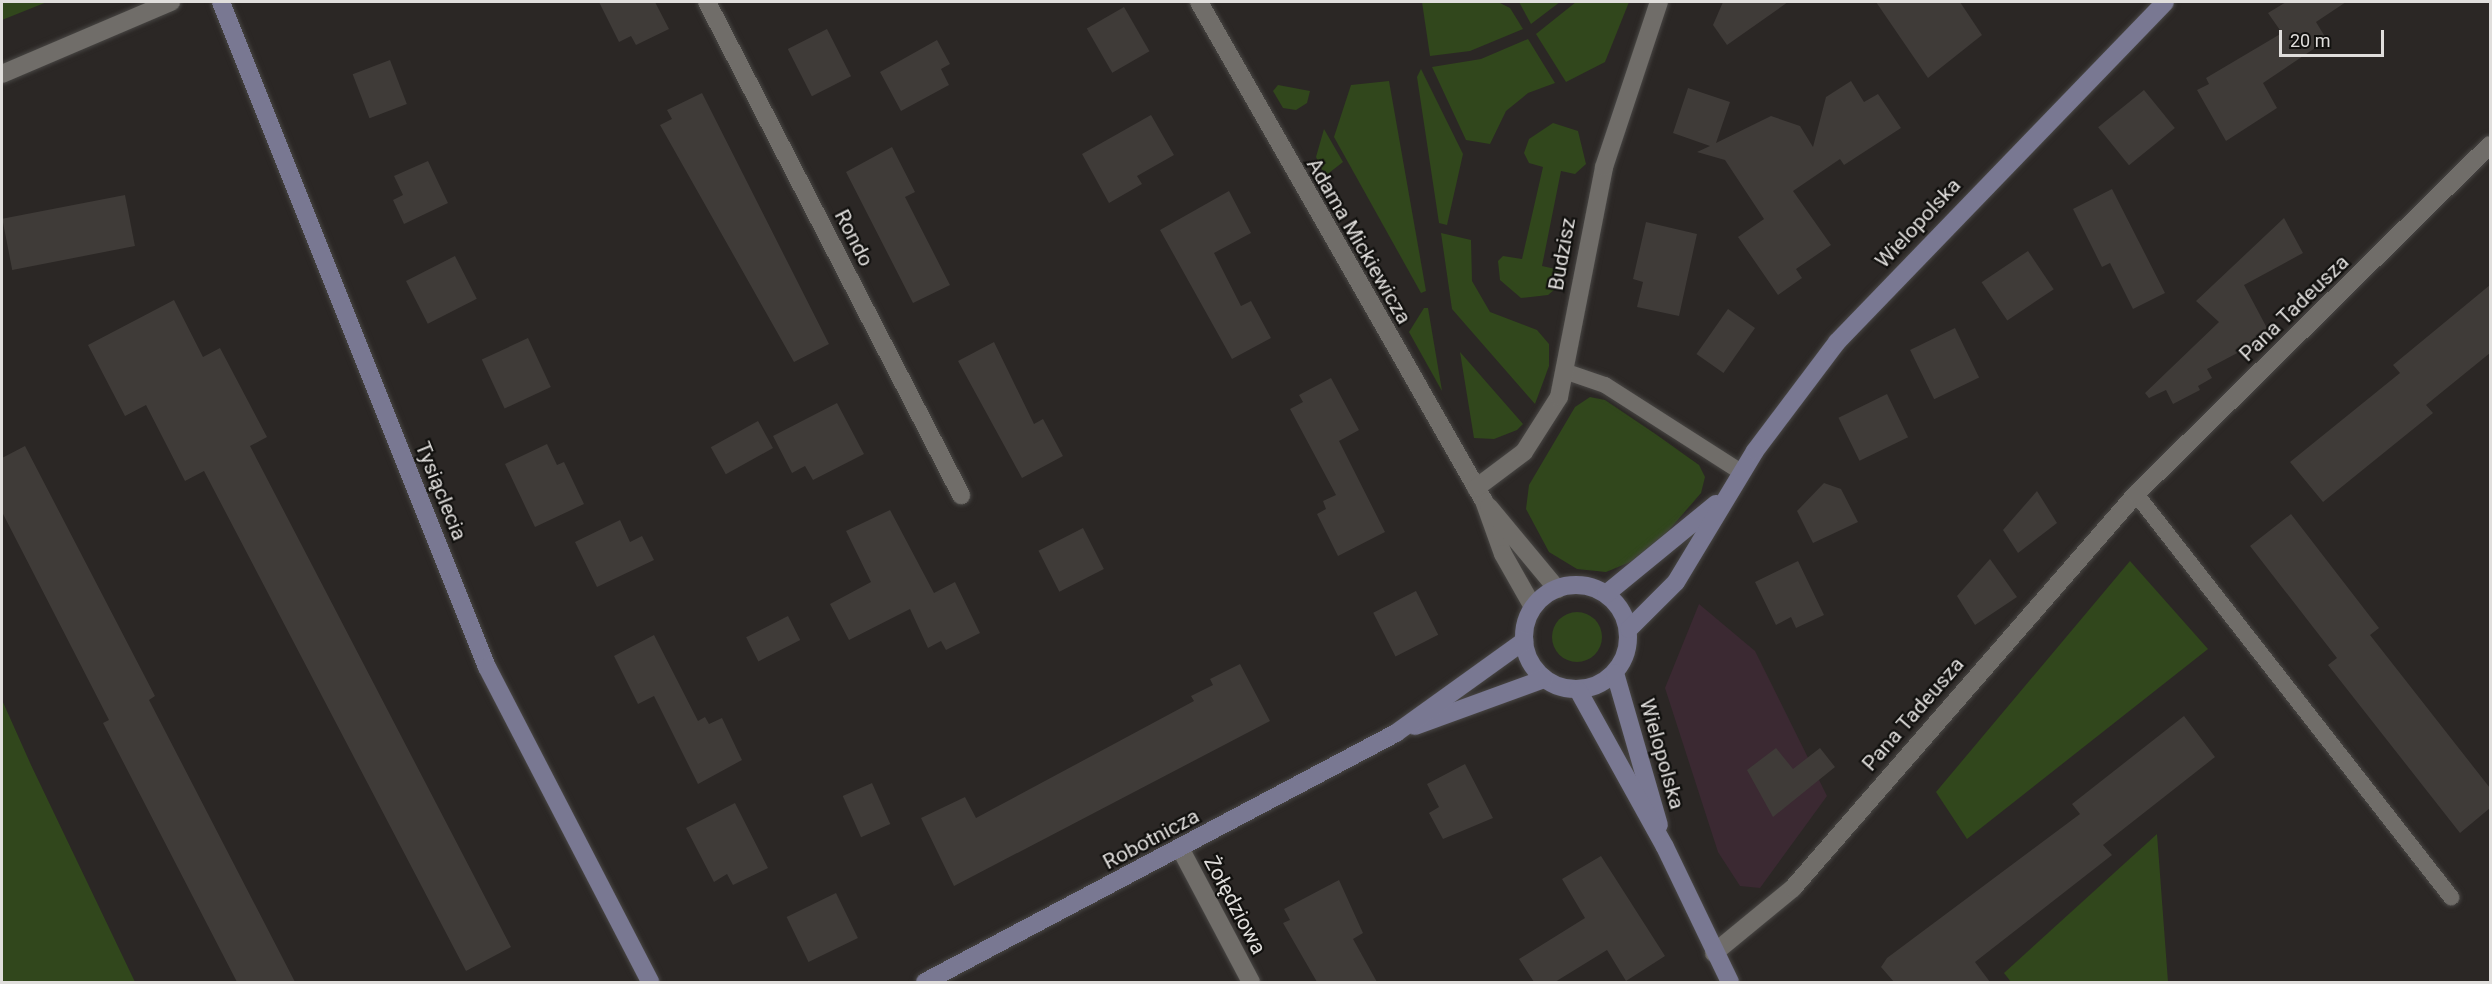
<!DOCTYPE html>
<meta charset="utf-8">
<style>
body{margin:0}
#map{position:relative;width:2492px;height:984px;overflow:hidden;background:#2b2725;font-family:Roboto,sans-serif}
div>[style]{position:absolute}
.commercial>*{inset:0;background:#3b2932}
.green>*{inset:0;background:#31471c}
.round{border-radius:50%}
.building>*{inset:0;background:#3f3b38;transform-origin:0 0}
.roads{filter:drop-shadow(0 0 2px #484644) drop-shadow(0 0 2px #484644)}
.lane>*{height:16px;margin:-8px;padding:0 8px;transform-origin:8px;border-radius:8px;background:#706d69}
.street>*{height:18px;margin:-9px;padding:0 9px;transform-origin:9px;border-radius:9px;background:#706d69}
.secondary>*{height:18px;margin:-9px;padding:0 9px;transform-origin:9px;border-radius:9px;background:#797892}
.secondary>.ring{margin:-9px;padding:0;box-sizing:content-box;background:none;border:18px solid #797892;border-radius:50%}
span{translate:-50% -50%;white-space:nowrap;text-align:center;line-height:1.15;-webkit-text-stroke:4.5px #12110f;paint-order:stroke}
.street-label{font-size:21px;color:#e0dedc}
.frame{position:absolute;inset:0;border:3px solid #e0dedc;pointer-events:none}
.scale{position:absolute;left:2279px;top:30px;width:105px;height:27px;box-sizing:border-box;border:3px solid #e0dedc;border-top:0;padding-left:8px;font-size:18px;line-height:21px;white-space:nowrap;color:#e0dedc;-webkit-text-stroke:4px #12110f;paint-order:stroke}
</style>
<div id="map">
<div class="commercial">
<div style="clip-path:polygon(1699px 604px,1755px 651px,1827px 796px,1760px 888px,1740px 886px,1718px 852px,1665px 688px)"></div>
</div>
<div class="green">
<div style="clip-path:polygon(2px 2px,47px 2px,2px 20px)"></div>
<div style="clip-path:polygon(1422px 2px,1498px 2px,1510px 8px,1523px 29px,1470px 51px,1430px 56px)"></div>
<div style="clip-path:polygon(1519px 2px,1560px 2px,1531px 24px)"></div>
<div style="clip-path:polygon(1576px 2px,1629px 2px,1605px 62px,1566px 82px,1536px 34px)"></div>
<div style="clip-path:polygon(1528px 39px,1555px 83px,1528px 93px,1506px 111px,1490px 144px,1466px 140px,1432px 67px,1481px 59px)"></div>
<div style="clip-path:polygon(1421px 69px,1463px 154px,1447px 225px,1439px 223px,1417px 77px)"></div>
<div style="clip-path:polygon(1389px 81px,1426px 291px,1421px 293px,1334px 137px,1351px 85px)"></div>
<div style="clip-path:polygon(1278px 85px,1310px 91px,1307px 103px,1296px 110px,1283px 108px,1273px 91px)"></div>
<div style="clip-path:polygon(1553px 123px,1578px 131px,1586px 164px,1575px 174px,1561px 171px,1542px 266px,1560px 270px,1560px 285px,1548px 295px,1521px 298px,1500px 280px,1498px 261px,1503px 256px,1522px 259px,1543px 167px,1529px 163px,1524px 153px,1529px 139px)"></div>
<div style="clip-path:polygon(1324px 129px,1343px 162px,1325px 176px,1316px 157px)"></div>
<div style="clip-path:polygon(1441px 233px,1471px 240px,1472px 281px,1490px 312px,1537px 330px,1549px 344px,1549px 366px,1535px 404px,1452px 309px)"></div>
<div style="clip-path:polygon(1424px 308px,1428px 308px,1442px 391px,1409px 332px)"></div>
<div style="clip-path:polygon(1460px 352px,1523px 424px,1517px 430px,1494px 439px,1474px 438px)"></div>
<div style="clip-path:polygon(1590px 397px,1605px 400px,1654px 433px,1699px 465px,1705px 477px,1701px 493px,1663px 537px,1635px 560px,1606px 572px,1577px 569px,1549px 552px,1526px 509px,1529px 485px,1575px 407px)"></div>
<div style="clip-path:polygon(2130px 561px,2208px 649px,1967px 839px,1936px 792px)"></div>
<div class="round" style="left:1552px;top:612px;width:50px;height:50px"></div>
<div style="clip-path:polygon(2px 700px,31px 765px,135px 982px,2px 982px)"></div>
<div style="clip-path:polygon(2157px 834px,2168px 982px,2011px 982px,2004px 973px)"></div>
</div>
<div class="building">
<div style="clip-path:polygon(599px 2px,655px 2px,669px 29px,636px 45px,631px 36px,619px 42px)"></div>
<div style="clip-path:polygon(1723px 2px,1788px 2px,1727px 45px,1713px 25px)"></div>
<div style="clip-path:polygon(1876px 2px,1960px 2px,1982px 35px,1928px 78px)"></div>
<div style="clip-path:polygon(2286px 2px,2346px 2px,2316px 22px,2327px 40px,2263px 83px,2277px 108px,2226px 141px,2197px 90px,2209px 84px,2206px 78px,2282px 33px,2268px 13px)"></div>
<div style="left:1124px;top:7px;width:51px;height:43px;rotate:60deg"></div>
<div style="left:827px;top:29px;width:53px;height:44px;rotate:63deg"></div>
<div style="clip-path:polygon(937px 40px,950px 64px,941px 69px,949px 85px,901px 111px,880px 72px)"></div>
<div style="left:390px;top:60px;width:47px;height:40px;rotate:69deg"></div>
<div style="clip-path:polygon(1851px 81px,1864px 102px,1878px 94px,1901px 128px,1844px 165px,1840px 159px,1793px 191px,1831px 245px,1796px 269px,1802px 278px,1778px 295px,1738px 237px,1764px 219px,1725px 160px,1697px 152px,1710px 146px,1673px 133px,1688px 88px,1730px 102px,1716px 143px,1771px 116px,1800px 126px,1813px 147px,1826px 97px)"></div>
<div style="left:2144px;top:90px;width:49px;height:59px;rotate:51deg"></div>
<div style="clip-path:polygon(702px 93px,829px 344px,794px 362px,660px 125px,672px 119px,667px 110px)"></div>
<div style="clip-path:polygon(1151px 115px,1174px 155px,1137px 176px,1142px 184px,1109px 203px,1082px 154px)"></div>
<div style="clip-path:polygon(892px 147px,915px 192px,905px 197px,950px 285px,913px 303px,846px 172px)"></div>
<div style="clip-path:polygon(428px 161px,448px 203px,404px 224px,393px 200px,403px 195px,394px 176px)"></div>
<div style="clip-path:polygon(2112px 189px,2165px 293px,2133px 309px,2110px 263px,2102px 267px,2073px 209px)"></div>
<div style="clip-path:polygon(1229px 191px,1251px 233px,1214px 253px,1241px 306px,1251px 301px,1271px 338px,1232px 359px,1160px 230px)"></div>
<div style="left:125px;top:195px;width:52px;height:125px;rotate:79deg"></div>
<div style="clip-path:polygon(2284px 218px,2303px 253px,2244px 285px,2267px 328px,2243px 350px,2207px 369px,2212px 378px,2198px 386px,2200px 390px,2173px 404px,2166px 390px,2149px 398px,2145px 393px,2219px 322px,2196px 301px)"></div>
<div style="clip-path:polygon(1646px 222px,1697px 234px,1679px 316px,1637px 307px,1643px 282px,1633px 279px)"></div>
<div style="left:2028px;top:251px;width:46px;height:56px;rotate:56deg"></div>
<div style="left:455px;top:256px;width:48px;height:55px;rotate:63deg"></div>
<div style="clip-path:polygon(2490px 285px,2490px 353px,2426px 405px,2433px 413px,2323px 502px,2290px 462px,2400px 373px,2393px 365px)"></div>
<div style="clip-path:polygon(174px 300px,203px 357px,220px 348px,267px 437px,250px 446px,511px 947px,466px 971px,204px 471px,185px 481px,146px 405px,125px 416px,88px 345px)"></div>
<div style="left:1728px;top:309px;width:33px;height:55px;rotate:35deg"></div>
<div style="left:1955px;top:328px;width:55px;height:50px;rotate:64deg"></div>
<div style="left:528px;top:338px;width:54px;height:51px;rotate:65deg"></div>
<div style="clip-path:polygon(994px 342px,1034px 424px,1043px 419px,1063px 456px,1022px 478px,958px 361px)"></div>
<div style="clip-path:polygon(1331px 378px,1359px 430px,1339px 441px,1385px 532px,1338px 556px,1317px 514px,1326px 509px,1323px 501px,1336px 495px,1290px 409px,1303px 402px,1299px 395px)"></div>
<div style="left:1887px;top:394px;width:48px;height:54px;rotate:64deg"></div>
<div style="clip-path:polygon(837px 403px,864px 454px,813px 480px,805px 466px,792px 473px,773px 436px)"></div>
<div style="left:758px;top:421px;width:31px;height:54px;rotate:61deg"></div>
<div style="clip-path:polygon(547px 444px,557px 465px,564px 462px,584px 504px,535px 527px,505px 464px)"></div>
<div style="clip-path:polygon(25px 446px,155px 696px,149px 700px,295px 982px,237px 982px,103px 723px,109px 720px,2px 512px,2px 458px)"></div>
<div style="clip-path:polygon(1824px 483px,1841px 489px,1858px 522px,1813px 543px,1797px 511px)"></div>
<div style="clip-path:polygon(2037px 491px,2057px 523px,2018px 553px,2003px 530px)"></div>
<div style="clip-path:polygon(890px 510px,934px 593px,955px 582px,980px 633px,946px 650px,941px 641px,928px 648px,910px 609px,849px 640px,830px 604px,871px 582px,846px 531px)"></div>
<div style="clip-path:polygon(2291px 514px,2379px 628px,2370px 635px,2490px 788px,2490px 808px,2460px 833px,2328px 665px,2337px 658px,2250px 546px)"></div>
<div style="clip-path:polygon(620px 520px,630px 542px,642px 536px,654px 560px,597px 587px,575px 542px)"></div>
<div style="left:1083px;top:528px;width:46px;height:50px;rotate:63deg"></div>
<div style="clip-path:polygon(1990px 559px,2017px 597px,1975px 625px,1957px 596px)"></div>
<div style="clip-path:polygon(1798px 561px,1824px 615px,1796px 628px,1791px 617px,1776px 625px,1755px 582px)"></div>
<div style="left:1416px;top:591px;width:49px;height:48px;rotate:63deg"></div>
<div style="left:788px;top:616px;width:27px;height:47px;rotate:63deg"></div>
<div style="clip-path:polygon(654px 635px,698px 721px,705px 717px,709px 724px,722px 718px,742px 760px,698px 784px,654px 696px,638px 704px,614px 656px)"></div>
<div style="clip-path:polygon(1240px 664px,1270px 721px,954px 886px,921px 818px,965px 797px,976px 818px,1194px 701px,1191px 696px,1213px 685px,1210px 679px)"></div>
<div style="clip-path:polygon(2184px 716px,2215px 757px,2103px 845px,2112px 855px,1975px 962px,1990px 982px,1894px 982px,1881px 967px,1887px 958px,2080px 814px,2072px 804px)"></div>
<div style="clip-path:polygon(1776px 748px,1793px 769px,1820px 748px,1835px 767px,1773px 817px,1747px 770px)"></div>
<div style="clip-path:polygon(1465px 764px,1493px 818px,1443px 839px,1429px 813px,1439px 807px,1427px 784px)"></div>
<div style="left:872px;top:783px;width:45px;height:32px;rotate:66deg"></div>
<div style="clip-path:polygon(735px 803px,768px 868px,733px 885px,727px 874px,714px 882px,686px 828px)"></div>
<div style="clip-path:polygon(1601px 856px,1665px 956px,1626px 981px,1607px 950px,1555px 982px,1534px 982px,1519px 959px,1585px 918px,1562px 879px)"></div>
<div style="clip-path:polygon(1339px 880px,1363px 933px,1353px 939px,1377px 982px,1317px 982px,1283px 923px,1290px 920px,1284px 909px)"></div>
<div style="left:836px;top:893px;width:50px;height:55px;rotate:64deg"></div>
</div>
<div class="roads">
<div class="lane">
<div style="left:1567px;top:372px;width:40px;rotate:18.9deg"></div>
<div style="left:1605px;top:385px;width:161px;rotate:32.6deg"></div>
<div style="left:2136px;top:494px;width:512px;rotate:51.99deg"></div>
</div>
<div class="street">
<div style="left:707px;top:2px;width:555px;rotate:62.74deg"></div>
<div style="left:1199px;top:2px;width:575px;rotate:60.27deg"></div>
<div style="left:1484px;top:501px;width:56px;rotate:70.3deg"></div>
<div style="left:1503px;top:554px;width:61px;rotate:60.5deg"></div>
<div style="left:2px;top:74px;width:184px;rotate:-23.1deg"></div>
<div style="left:1476px;top:488px;width:60px;rotate:-36.9deg"></div>
<div style="left:1524px;top:452px;width:65px;rotate:-57.5deg"></div>
<div style="left:1559px;top:397px;width:234px;rotate:-78.9deg"></div>
<div style="left:1604px;top:167px;width:174px;rotate:-71.6deg"></div>
<div style="left:1489px;top:507px;width:107px;rotate:50.3deg"></div>
<div style="left:1180px;top:848px;width:152px;rotate:62.1deg"></div>
<div style="left:1714px;top:953px;width:102px;rotate:-39.4deg"></div>
<div style="left:1793px;top:888px;width:522px;rotate:-48.96deg"></div>
<div style="left:2136px;top:494px;width:497px;rotate:-44.6deg"></div>
</div>
<div class="secondary">
<div style="left:221px;top:2px;width:716px;rotate:68.2deg"></div>
<div style="left:487px;top:667px;width:355px;rotate:62.6deg"></div>
<div class="ring" style="left:1524px;top:585px;width:86px;height:86px"></div>
<div style="left:1606px;top:594px;width:142px;rotate:-39.3deg"></div>
<div style="left:1629px;top:629px;width:66px;rotate:-45deg"></div>
<div style="left:1676px;top:582px;width:153px;rotate:-58.9deg"></div>
<div style="left:1755px;top:451px;width:136px;rotate:-53deg"></div>
<div style="left:1837px;top:342px;width:472px;rotate:-46deg"></div>
<div style="left:1615px;top:673px;width:158px;rotate:73.9deg"></div>
<div style="left:1578px;top:690px;width:179px;rotate:61deg"></div>
<div style="left:1665px;top:847px;width:150px;rotate:64.3deg"></div>
<div style="left:1415px;top:726px;width:137px;rotate:-20deg"></div>
<div style="left:925px;top:982px;width:533px;rotate:-27.86deg"></div>
<div style="left:1396px;top:733px;width:158px;rotate:-35.7deg"></div>
</div>
</div>
<div class="street-label">
<span style="left:1918px;top:223px;rotate:-47deg">Wielopolska</span>
<span style="left:854px;top:238px;rotate:63deg">Rondo</span>
<span style="left:1359px;top:241px;rotate:60deg">Adama Mickiewicza</span>
<span style="left:1562px;top:254px;rotate:-80deg">Budzisz</span>
<span style="left:2294px;top:308px;rotate:-44deg">Pana Tadeusza</span>
<span style="left:441px;top:491px;rotate:68deg">Tysiąclecia</span>
<span style="left:1913px;top:714px;rotate:-49deg">Pana Tadeusza</span>
<span style="left:1662px;top:754px;rotate:74deg">Wielopolska</span>
<span style="left:1151px;top:839px;rotate:-28deg">Robotnicza</span>
<span style="left:1235px;top:905px;rotate:62deg">Żołędziowa</span>
</div>
<div class="frame"></div>
<div class="scale">20 m</div>
</div>
